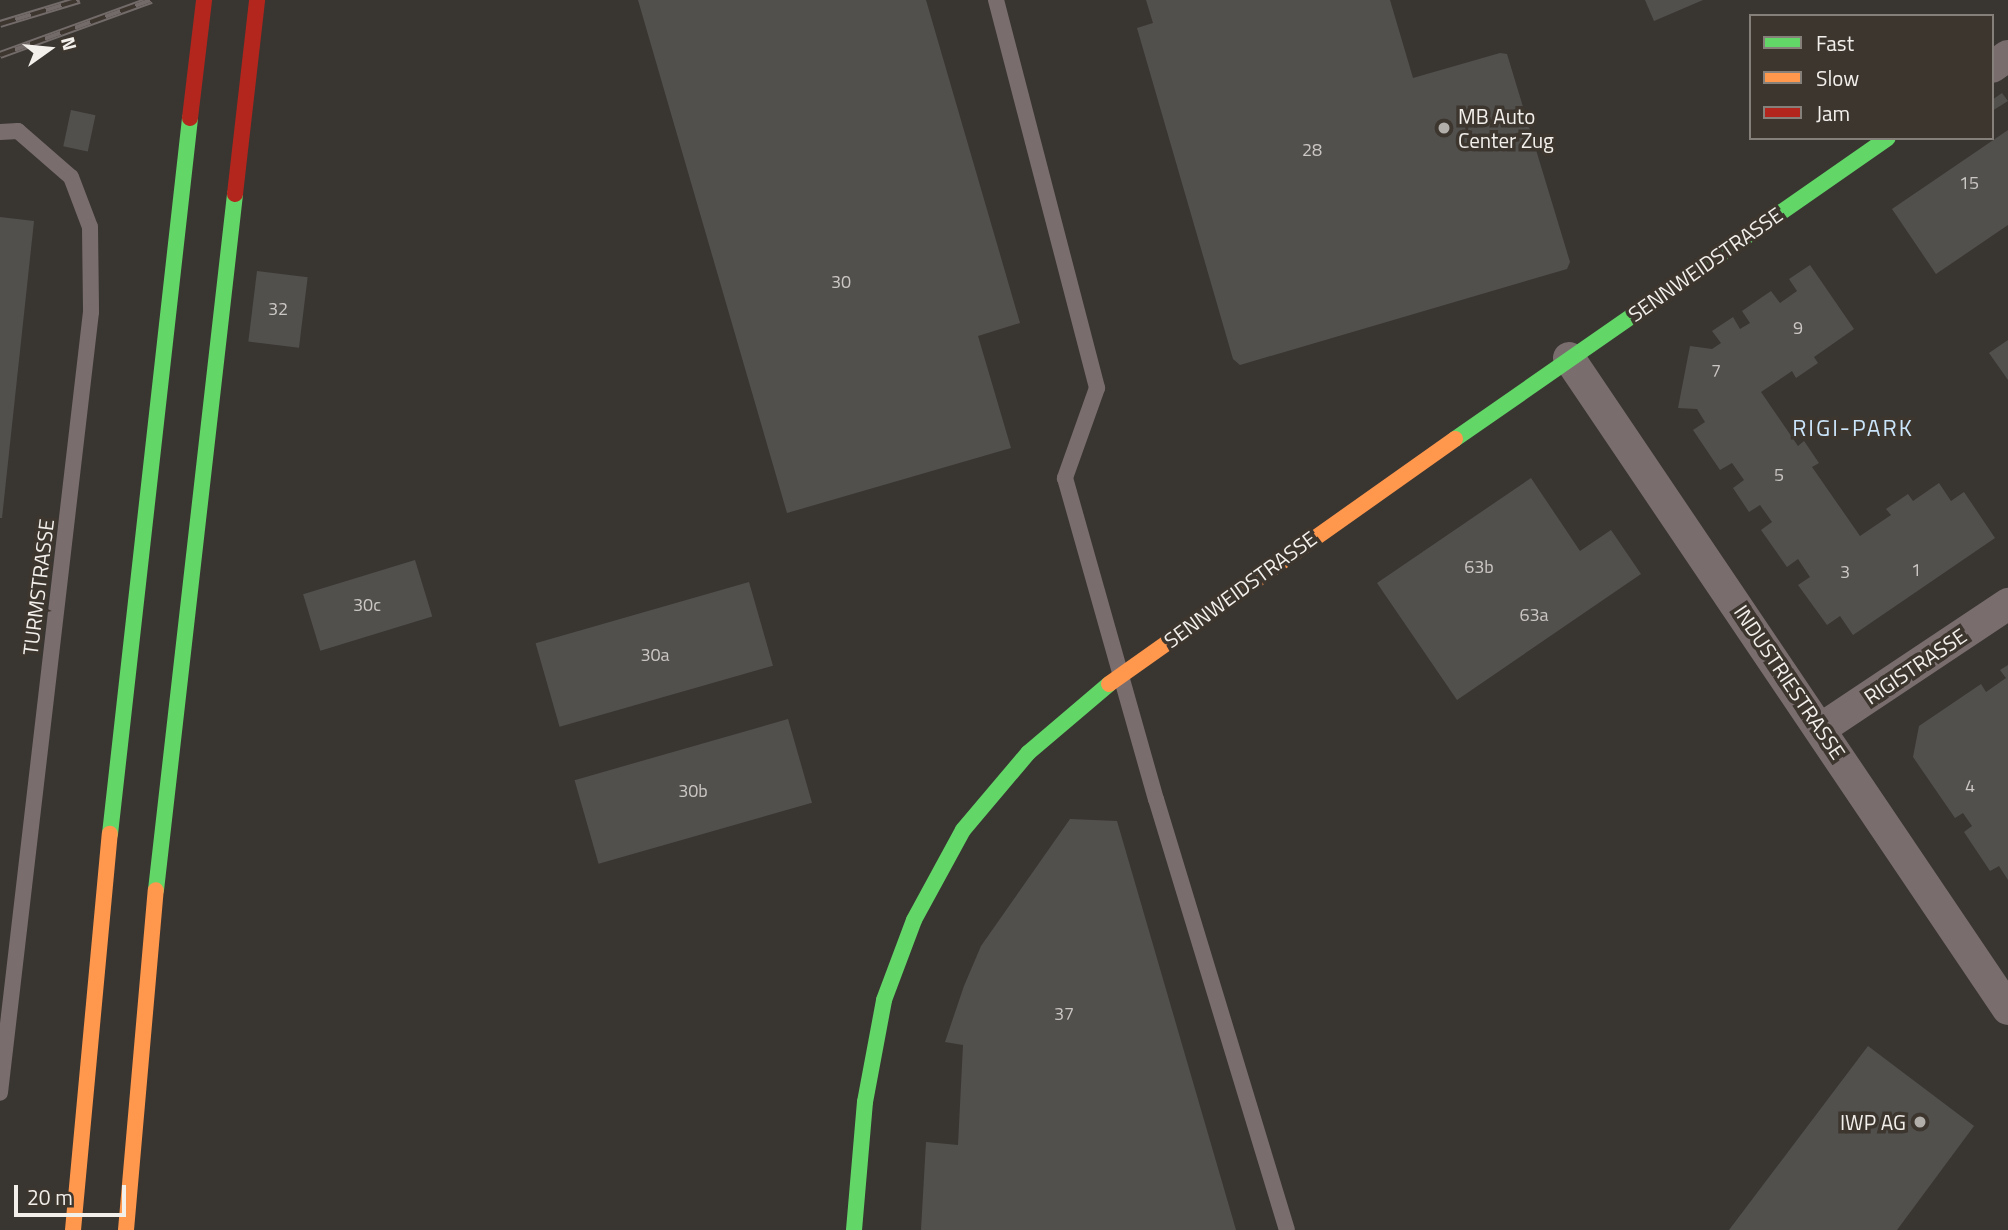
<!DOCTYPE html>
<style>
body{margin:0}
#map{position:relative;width:2008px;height:1230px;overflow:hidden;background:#393632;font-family:"Titillium Web",sans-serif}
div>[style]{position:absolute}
.building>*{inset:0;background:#52504d;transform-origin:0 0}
.lane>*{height:16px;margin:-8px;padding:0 8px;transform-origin:8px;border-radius:8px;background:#7a6d6e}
.street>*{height:32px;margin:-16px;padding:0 16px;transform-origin:16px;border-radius:16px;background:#7a6d6e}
.fast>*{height:16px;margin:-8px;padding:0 8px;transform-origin:8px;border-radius:8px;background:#63d668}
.slow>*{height:16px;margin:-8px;padding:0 8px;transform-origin:8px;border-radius:8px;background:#ff974d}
.jam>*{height:16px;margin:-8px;padding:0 8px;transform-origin:8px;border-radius:8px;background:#b3261e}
.rail>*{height:8px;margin-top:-4px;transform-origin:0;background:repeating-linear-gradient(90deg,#3c362f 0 16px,#736b69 0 32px);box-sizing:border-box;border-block:2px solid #736b69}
.dots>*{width:19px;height:19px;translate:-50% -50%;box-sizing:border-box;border:4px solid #3c362f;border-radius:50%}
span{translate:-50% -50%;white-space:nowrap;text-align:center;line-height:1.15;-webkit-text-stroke:7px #3c362f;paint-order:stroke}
.number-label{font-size:18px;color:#cbc7c4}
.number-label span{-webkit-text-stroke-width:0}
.poi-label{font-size:21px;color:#f3efeb}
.left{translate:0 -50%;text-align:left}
.right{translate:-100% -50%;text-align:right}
.street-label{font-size:21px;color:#f3efeb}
.neighbourhood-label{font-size:23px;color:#cbe5fa;letter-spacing:2px}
.legend{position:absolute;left:1749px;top:14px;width:245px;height:126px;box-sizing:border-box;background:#3c362f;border:2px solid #85807a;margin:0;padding:9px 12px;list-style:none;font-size:21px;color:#f3efeb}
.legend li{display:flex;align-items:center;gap:14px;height:35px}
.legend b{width:35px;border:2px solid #85807a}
.north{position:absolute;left:14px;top:14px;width:70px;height:70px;-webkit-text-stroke:5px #3c362f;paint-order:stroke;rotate:75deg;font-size:19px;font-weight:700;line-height:28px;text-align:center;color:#f3efeb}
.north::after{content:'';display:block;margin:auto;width:24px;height:32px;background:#f3efeb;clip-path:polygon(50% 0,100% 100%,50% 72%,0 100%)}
.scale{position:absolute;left:14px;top:1185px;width:112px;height:32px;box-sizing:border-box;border:4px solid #f3efeb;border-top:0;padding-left:9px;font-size:21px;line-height:24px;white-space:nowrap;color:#f3efeb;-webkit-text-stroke:5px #3c362f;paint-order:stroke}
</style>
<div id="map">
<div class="building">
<div style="clip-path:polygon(638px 0,926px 0,1020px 323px,978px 336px,1011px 448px,787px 513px)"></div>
<div style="clip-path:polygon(1146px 0,1390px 0,1413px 78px,1500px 53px,1507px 54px,1570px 262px,1567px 269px,1240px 365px,1233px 359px,1137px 28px,1153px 23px)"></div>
<div style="clip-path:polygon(1645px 0,1703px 0,1654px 21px)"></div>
<div style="clip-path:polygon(2002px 93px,2008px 101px,1992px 111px,1992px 100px)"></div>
<div style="left:71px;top:110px;width:25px;height:37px;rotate:12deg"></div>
<div style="clip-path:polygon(2008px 130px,2008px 225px,1936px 274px,1892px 209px)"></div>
<div style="clip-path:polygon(0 217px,34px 221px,2px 518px,0 518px)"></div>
<div style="clip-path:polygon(1810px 265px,1854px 329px,1814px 357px,1818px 363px,1796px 378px,1792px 371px,1761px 392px,1798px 446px,1804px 441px,1819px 463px,1812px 467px,1860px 536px,1891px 515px,1886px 509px,1908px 494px,1913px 501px,1939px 483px,1951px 501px,1964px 492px,1995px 538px,1853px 635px,1840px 616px,1827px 625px,1798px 585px,1810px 577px,1798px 559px,1787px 567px,1761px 530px,1772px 522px,1760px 505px,1749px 512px,1733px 488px,1744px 480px,1732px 463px,1720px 470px,1693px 430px,1705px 422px,1697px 409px,1678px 408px,1690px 346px,1712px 349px,1721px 343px,1712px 331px,1733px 317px,1740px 329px,1750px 323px,1742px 311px,1771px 291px,1780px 303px,1797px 291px,1789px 279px)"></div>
<div style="left:257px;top:271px;width:51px;height:71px;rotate:7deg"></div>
<div style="clip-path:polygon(2008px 340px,2008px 380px,1989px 353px)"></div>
<div style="clip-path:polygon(1531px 478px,1580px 551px,1611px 530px,1641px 574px,1457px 700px,1377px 583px)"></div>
<div style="left:415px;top:560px;width:59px;height:117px;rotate:73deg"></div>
<div style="left:749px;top:582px;width:87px;height:222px;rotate:74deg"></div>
<div style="clip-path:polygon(2008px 665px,2008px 880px,1999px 866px,1990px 871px,1964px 832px,1972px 826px,1963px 813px,1955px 818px,1913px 757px,1919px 726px,1981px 684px,1986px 692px,2006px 678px,2000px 670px)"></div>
<div style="left:788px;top:719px;width:87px;height:222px;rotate:74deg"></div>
<div style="clip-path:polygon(1070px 819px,1117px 821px,1236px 1230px,921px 1230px,926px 1142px,958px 1145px,963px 1045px,945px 1042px,964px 986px,981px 946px)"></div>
<div style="clip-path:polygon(1868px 1046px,1974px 1126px,1897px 1230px,1729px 1230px)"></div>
</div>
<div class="lane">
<div style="left:996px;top:0;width:401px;rotate:75.4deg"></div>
<div style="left:1097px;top:388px;width:96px;rotate:109.6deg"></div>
<div style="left:1065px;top:478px;width:334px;rotate:74.2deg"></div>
<div style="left:1156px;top:799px;width:450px;rotate:73.1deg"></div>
<div style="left:0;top:132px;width:18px;rotate:-3deg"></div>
<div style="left:18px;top:131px;width:70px;rotate:41deg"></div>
<div style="left:71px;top:177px;width:53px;rotate:69.2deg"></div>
<div style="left:90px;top:227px;width:85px;rotate:89.3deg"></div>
<div style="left:91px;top:312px;width:786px;rotate:96.65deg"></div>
</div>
<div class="street">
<div style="left:1992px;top:67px;width:19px;rotate:-35deg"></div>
<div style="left:1569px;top:358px;width:785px;rotate:56.01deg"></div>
<div style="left:1822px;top:728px;width:224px;rotate:-33.7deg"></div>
</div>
<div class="fast">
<div style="left:1455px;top:439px;width:527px;rotate:-34.81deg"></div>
<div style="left:110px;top:834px;width:720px;rotate:-83.62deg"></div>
<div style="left:156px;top:890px;width:700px;rotate:-83.52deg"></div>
<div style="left:854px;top:1230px;width:128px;rotate:-85.1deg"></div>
<div style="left:865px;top:1102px;width:104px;rotate:-79.4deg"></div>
<div style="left:884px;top:1000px;width:85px;rotate:-69.4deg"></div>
<div style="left:914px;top:920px;width:102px;rotate:-61.4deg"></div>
<div style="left:963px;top:830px;width:101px;rotate:-49.8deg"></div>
<div style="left:1028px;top:753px;width:106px;rotate:-40.4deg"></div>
</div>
<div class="slow">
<div style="left:1109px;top:684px;width:424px;rotate:-35.3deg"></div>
<div style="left:73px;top:1230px;width:398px;rotate:-84.7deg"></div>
<div style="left:126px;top:1230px;width:341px;rotate:-85deg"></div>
</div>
<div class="jam">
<div style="left:190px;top:118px;width:119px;rotate:-83.2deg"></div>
<div style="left:235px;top:194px;width:195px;rotate:-83.5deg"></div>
</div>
<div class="rail">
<div style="left:0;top:24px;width:83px;rotate:-16.9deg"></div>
<div style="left:0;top:55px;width:161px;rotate:-20deg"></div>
</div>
<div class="dots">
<div style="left:1444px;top:128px;background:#b2aeaa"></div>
<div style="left:1920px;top:1122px;background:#b2aeaa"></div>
</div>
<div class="number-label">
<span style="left:1312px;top:150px">28</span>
<span style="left:1969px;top:183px">15</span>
<span style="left:841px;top:282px">30</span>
<span style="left:278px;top:309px">32</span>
<span style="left:1798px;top:328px">9</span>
<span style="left:1716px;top:371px">7</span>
<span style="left:1779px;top:475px">5</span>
<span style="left:1479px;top:567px">63b</span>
<span style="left:1916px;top:570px">1</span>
<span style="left:1845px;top:572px">3</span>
<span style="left:367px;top:605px">30c</span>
<span style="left:1534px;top:615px">63a</span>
<span style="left:655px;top:655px">30a</span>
<span style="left:1970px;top:786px">4</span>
<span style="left:693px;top:791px">30b</span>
<span style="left:1064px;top:1014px">37</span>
</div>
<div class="poi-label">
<span class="left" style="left:1458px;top:128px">MB Auto<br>Center Zug</span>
<span class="right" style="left:1906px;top:1122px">IWP AG</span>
</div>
<div class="street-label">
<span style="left:1705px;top:264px;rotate:-35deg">SENNWEIDSTRASSE</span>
<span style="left:38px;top:587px;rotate:-83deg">TURMSTRASSE</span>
<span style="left:1240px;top:589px;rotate:-36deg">SENNWEIDSTRASSE</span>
<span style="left:1915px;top:666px;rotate:-34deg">RIGISTRASSE</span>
<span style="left:1790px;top:682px;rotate:56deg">INDUSTRIESTRASSE</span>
</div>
<div class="neighbourhood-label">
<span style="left:1853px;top:428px">RIGI-PARK</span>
</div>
<ul class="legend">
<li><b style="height:9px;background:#63d668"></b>Fast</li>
<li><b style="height:9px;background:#ff974d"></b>Slow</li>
<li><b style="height:9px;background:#b3261e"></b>Jam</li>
</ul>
<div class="north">N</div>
<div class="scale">20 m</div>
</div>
